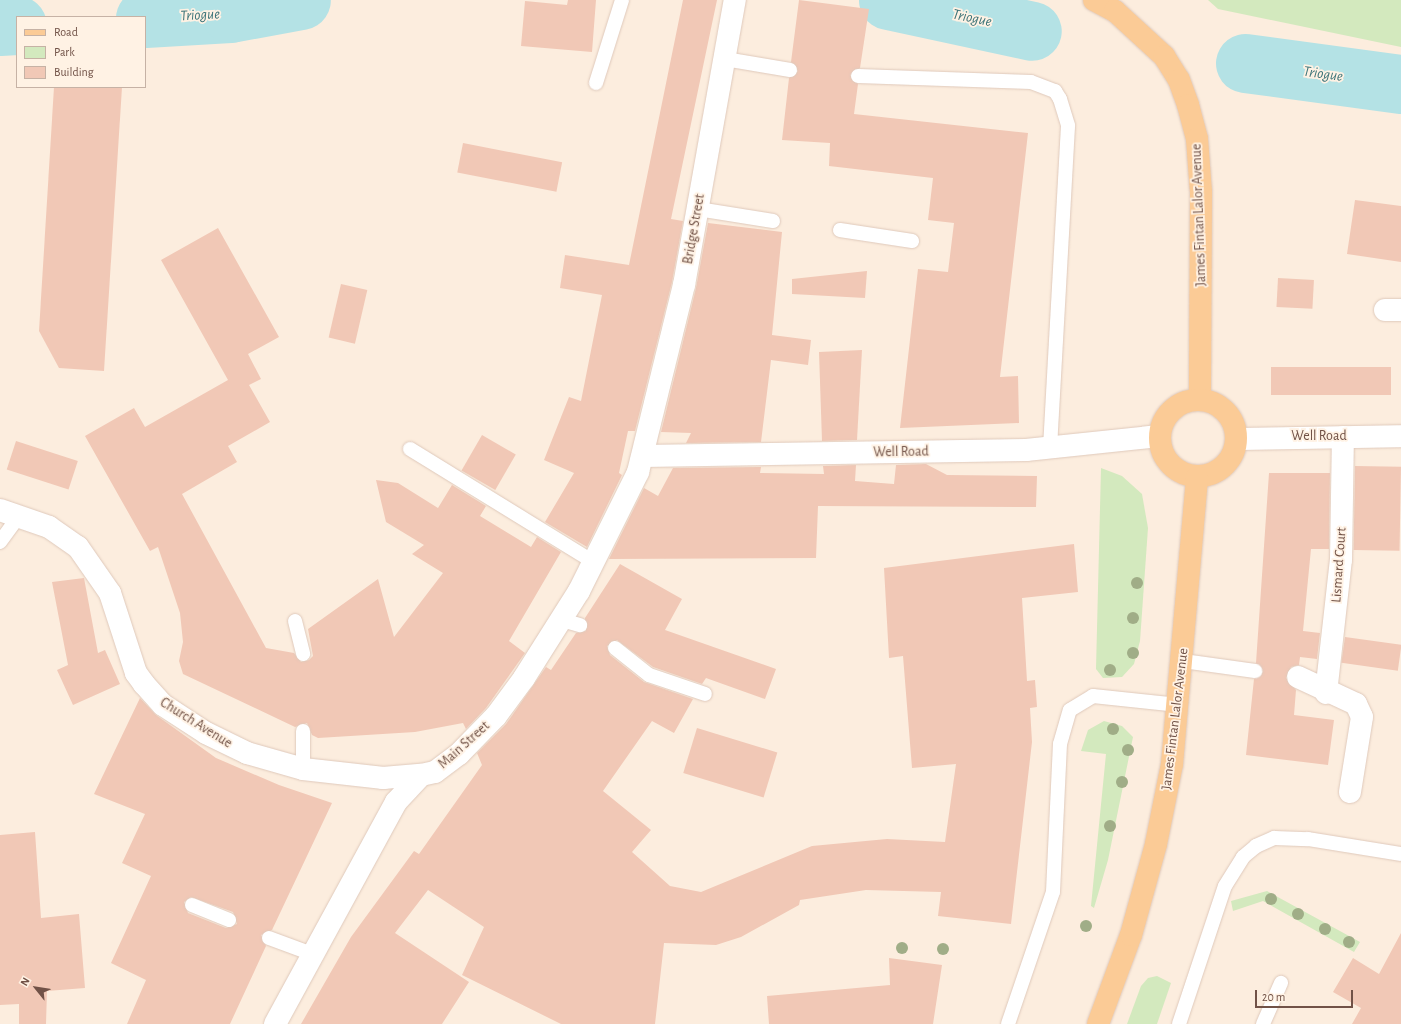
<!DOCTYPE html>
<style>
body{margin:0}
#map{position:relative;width:1401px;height:1024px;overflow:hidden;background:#fcedde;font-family:"Alegreya Sans",sans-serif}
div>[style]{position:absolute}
.green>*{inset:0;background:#d3e9be}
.river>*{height:59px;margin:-29.5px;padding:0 29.5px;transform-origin:29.5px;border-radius:29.5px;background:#b4e2e5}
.building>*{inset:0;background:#f1c8b6;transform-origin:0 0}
.roads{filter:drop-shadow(0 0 1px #dfc9bb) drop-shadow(0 0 1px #dfc9bb)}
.service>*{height:14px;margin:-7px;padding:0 7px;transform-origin:7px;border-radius:7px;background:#fff}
.minor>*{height:22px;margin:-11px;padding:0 11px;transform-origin:11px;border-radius:11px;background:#fff}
.tertiary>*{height:22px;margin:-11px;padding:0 11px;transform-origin:11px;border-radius:11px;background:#fff}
.secondary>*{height:22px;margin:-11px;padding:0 11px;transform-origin:11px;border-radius:11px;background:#fff}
.primary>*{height:22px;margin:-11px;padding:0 11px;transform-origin:11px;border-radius:11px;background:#fbcb96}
.primary>.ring{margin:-11px;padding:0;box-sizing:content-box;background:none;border:22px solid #fbcb96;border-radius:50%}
.trees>*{width:12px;height:12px;margin:-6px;border-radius:50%;background:#a0ad87}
span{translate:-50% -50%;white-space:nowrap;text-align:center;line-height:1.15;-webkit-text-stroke:3.5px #fff2e4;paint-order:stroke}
.street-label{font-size:14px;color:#715247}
.water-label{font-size:15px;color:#3b7378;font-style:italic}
.legend{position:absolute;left:16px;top:16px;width:130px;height:72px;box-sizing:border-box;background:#fff2e4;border:1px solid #c6b2a5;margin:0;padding:5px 7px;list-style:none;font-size:12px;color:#715247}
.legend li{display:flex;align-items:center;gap:8px;height:20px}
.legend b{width:20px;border:1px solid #c6b2a5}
.north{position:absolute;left:16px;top:968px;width:40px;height:40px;-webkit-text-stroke:3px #fff2e4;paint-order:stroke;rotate:300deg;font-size:11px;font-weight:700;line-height:16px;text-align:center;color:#715247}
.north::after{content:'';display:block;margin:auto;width:14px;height:18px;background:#715247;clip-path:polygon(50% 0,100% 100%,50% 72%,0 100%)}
.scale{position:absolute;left:1255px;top:990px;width:98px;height:18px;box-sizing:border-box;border:2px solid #715247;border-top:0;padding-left:5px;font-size:12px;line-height:14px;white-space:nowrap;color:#715247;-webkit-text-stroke:3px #fff2e4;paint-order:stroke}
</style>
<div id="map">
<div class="green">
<div style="clip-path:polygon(1208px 0,1401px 0,1401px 47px,1218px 9px)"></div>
<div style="clip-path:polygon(1101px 468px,1122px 476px,1142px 494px,1148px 528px,1140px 641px,1134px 664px,1122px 677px,1103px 678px,1096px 669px)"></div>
<div style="clip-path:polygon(1104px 721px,1122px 726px,1133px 737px,1108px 860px,1094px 908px,1091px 906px,1106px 754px,1081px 751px,1088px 730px)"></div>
<div style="clip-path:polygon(1267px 891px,1360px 942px,1354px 952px,1263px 901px,1233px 911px,1231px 901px)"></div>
<div style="clip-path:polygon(1157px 976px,1171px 983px,1157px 1024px,1127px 1024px,1141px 986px,1148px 978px)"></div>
</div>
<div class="river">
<div style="left:888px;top:0;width:147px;rotate:12.1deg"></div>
<div style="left:145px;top:18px;width:85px;rotate:-3.4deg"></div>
<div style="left:230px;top:13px;width:72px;rotate:-10.4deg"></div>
<div style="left:0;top:26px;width:17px;rotate:-3deg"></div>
<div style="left:1245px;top:63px;width:157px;rotate:7.7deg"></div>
</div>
<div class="building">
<div style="clip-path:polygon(568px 0,596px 0,592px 52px,521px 46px,525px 1px,567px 5px)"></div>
<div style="clip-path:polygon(683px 0,717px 0,671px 219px,683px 221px,672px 282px,635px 431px,628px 431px,619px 473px,622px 475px,587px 547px,545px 522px,574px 473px,544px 460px,569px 397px,581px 401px,602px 295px,560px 288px,565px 255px,629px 265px)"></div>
<div style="clip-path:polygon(799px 0,869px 9px,860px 68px,850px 75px,858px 84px,854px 114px,1028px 133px,1000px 377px,1018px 376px,1019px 423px,900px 428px,918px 269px,948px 272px,954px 223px,928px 220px,933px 178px,829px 166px,830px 143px,782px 140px,789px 78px,798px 71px,791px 62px)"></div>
<div style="clip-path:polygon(54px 87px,122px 87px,104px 371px,59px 368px,39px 331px)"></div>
<div style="left:463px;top:143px;width:101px;height:30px;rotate:11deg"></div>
<div style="clip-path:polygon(1355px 200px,1401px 206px,1401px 262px,1347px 254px)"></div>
<div style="clip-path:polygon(708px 223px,782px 232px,772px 335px,811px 340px,808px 365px,771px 360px,761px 442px,686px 443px,691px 433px,661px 432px,696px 288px)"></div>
<div style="clip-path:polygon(218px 228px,279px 337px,248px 354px,261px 379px,249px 385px,270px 422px,228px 446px,237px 462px,182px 494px,266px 648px,294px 653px,301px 662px,309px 660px,313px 656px,308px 629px,378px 579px,394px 637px,443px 573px,412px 554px,424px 545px,386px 522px,376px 480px,398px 483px,438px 508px,452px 485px,486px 506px,480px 516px,531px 547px,537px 537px,561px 552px,509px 641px,525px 653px,486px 708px,466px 729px,463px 723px,415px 732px,318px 738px,312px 735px,307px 723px,295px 727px,183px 674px,179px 661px,183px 642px,180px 613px,158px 547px,150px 551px,85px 436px,134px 408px,145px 427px,228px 380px,161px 260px)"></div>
<div style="clip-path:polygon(867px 271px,865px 298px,792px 294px,792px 279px)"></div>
<div style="left:1278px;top:278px;width:36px;height:29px;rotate:3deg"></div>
<div style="left:341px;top:284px;width:27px;height:55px;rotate:13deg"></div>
<div style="clip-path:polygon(862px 350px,857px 440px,822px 441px,819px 352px)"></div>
<div style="left:1391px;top:367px;width:28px;height:120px;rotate:90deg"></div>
<div style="left:482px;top:435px;width:39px;height:41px;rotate:30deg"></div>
<div style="left:16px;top:441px;width:65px;height:30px;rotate:18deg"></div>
<div style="clip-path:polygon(926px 464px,947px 475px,1037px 476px,1036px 507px,818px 506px,816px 558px,609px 559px,644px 488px,658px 496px,673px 468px,761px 467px,760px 473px,824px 474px,823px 466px,856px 465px,855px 481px,894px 484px,896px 465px)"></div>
<div style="left:1355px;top:466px;width:46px;height:84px;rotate:1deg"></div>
<div style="clip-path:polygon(1269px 473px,1330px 473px,1329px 549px,1311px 549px,1303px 631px,1320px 633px,1317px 659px,1300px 657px,1299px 665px,1291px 667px,1286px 678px,1296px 690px,1294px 715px,1334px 720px,1328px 765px,1246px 755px,1254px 679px,1263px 672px,1256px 663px)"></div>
<div style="clip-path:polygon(1074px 544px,1078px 592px,1022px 598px,1027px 681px,1035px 680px,1037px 707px,1030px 708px,1032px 742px,1011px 924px,938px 916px,941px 892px,866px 890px,800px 900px,799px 905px,741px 937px,716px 945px,664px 943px,655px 1024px,561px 1024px,462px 975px,484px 927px,428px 890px,395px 933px,469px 982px,442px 1024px,301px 1024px,351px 937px,414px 851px,419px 854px,482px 765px,477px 753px,506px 724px,546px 667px,551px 670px,576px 633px,586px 631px,585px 618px,620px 564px,682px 599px,665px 630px,776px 669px,765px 699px,706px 678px,702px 684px,653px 667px,617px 640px,607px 646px,610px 655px,644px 682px,693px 699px,674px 733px,652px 721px,603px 791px,651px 830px,632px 852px,670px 886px,701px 892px,812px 846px,887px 839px,945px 842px,956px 764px,912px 768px,903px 656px,889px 658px,884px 568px)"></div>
<div style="clip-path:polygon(84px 578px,98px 653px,105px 650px,120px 684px,73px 705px,57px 670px,68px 665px,52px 582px)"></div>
<div style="left:1345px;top:637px;width:57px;height:26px;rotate:8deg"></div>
<div style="clip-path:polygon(evenodd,140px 698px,156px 715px,216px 758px,279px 785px,332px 803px,272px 930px,261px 935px,266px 946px,230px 1024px,127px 1024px,146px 980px,111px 963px,151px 876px,122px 863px,145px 814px,94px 794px,140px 698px,191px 897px,233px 912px,237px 924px,226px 928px,188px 913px,184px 902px,191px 897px)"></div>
<div style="left:697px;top:728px;width:84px;height:47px;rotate:17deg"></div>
<div style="clip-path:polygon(35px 832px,41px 918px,79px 914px,85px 988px,47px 991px,46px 1024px,19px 1024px,19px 1004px,0 1005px,0 835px)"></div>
<div style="clip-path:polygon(1401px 933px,1401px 1024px,1352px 1024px,1361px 1008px,1333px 992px,1353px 958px,1379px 974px)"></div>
<div style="clip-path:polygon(889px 958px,942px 965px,933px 1024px,769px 1024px,767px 996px,890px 985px)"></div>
</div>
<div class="roads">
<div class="service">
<div style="left:725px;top:59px;width:66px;rotate:9.6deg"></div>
<div style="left:858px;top:76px;width:173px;rotate:2deg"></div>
<div style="left:1031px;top:82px;width:26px;rotate:21deg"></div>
<div style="left:1055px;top:91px;width:9px;rotate:58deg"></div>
<div style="left:1060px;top:99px;width:28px;rotate:73deg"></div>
<div style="left:1068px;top:126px;width:324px;rotate:93.2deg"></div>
<div style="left:596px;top:83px;width:87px;rotate:-72.6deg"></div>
<div style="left:698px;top:209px;width:76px;rotate:9.1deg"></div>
<div style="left:840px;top:230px;width:73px;rotate:8.7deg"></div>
<div style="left:410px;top:449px;width:216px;rotate:31.6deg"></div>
<div style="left:0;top:542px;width:32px;rotate:-54deg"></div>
<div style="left:562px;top:620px;width:19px;rotate:16deg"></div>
<div style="left:295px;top:621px;width:34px;rotate:76deg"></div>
<div style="left:615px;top:648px;width:43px;rotate:38.5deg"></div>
<div style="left:649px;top:675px;width:59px;rotate:18.7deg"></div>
<div style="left:1183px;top:661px;width:73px;rotate:7.9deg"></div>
<div style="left:303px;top:769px;width:38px;rotate:-90deg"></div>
<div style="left:192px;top:905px;width:40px;rotate:22deg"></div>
<div style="left:269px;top:938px;width:49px;rotate:20.3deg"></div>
<div style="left:1008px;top:1024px;width:139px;rotate:-71.2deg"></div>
<div style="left:1053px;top:892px;width:148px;rotate:-87.3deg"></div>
<div style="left:1060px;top:744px;width:35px;rotate:-74deg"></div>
<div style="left:1070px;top:710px;width:27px;rotate:-31deg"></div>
<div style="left:1093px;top:696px;width:86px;rotate:6deg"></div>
<div style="left:1179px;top:1024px;width:145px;rotate:-71.6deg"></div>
<div style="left:1225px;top:886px;width:34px;rotate:-58deg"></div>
<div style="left:1243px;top:857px;width:17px;rotate:-40deg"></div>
<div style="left:1256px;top:846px;width:20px;rotate:-24deg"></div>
<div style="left:1274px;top:838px;width:34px;rotate:2deg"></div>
<div style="left:1308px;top:839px;width:94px;rotate:9.2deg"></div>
<div style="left:1263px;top:1024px;width:45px;rotate:-66.3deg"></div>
</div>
<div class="minor">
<div style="left:1385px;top:310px;width:16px"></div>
<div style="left:643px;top:456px;width:383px;rotate:-0.9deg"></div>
<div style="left:1026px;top:450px;width:134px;rotate:-6deg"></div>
<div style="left:0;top:510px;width:52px;rotate:19.1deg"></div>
<div style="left:49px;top:527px;width:35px;rotate:35deg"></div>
<div style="left:78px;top:547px;width:56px;rotate:55.2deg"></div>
<div style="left:110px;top:593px;width:84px;rotate:72deg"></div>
<div style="left:136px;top:673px;width:14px;rotate:54deg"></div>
<div style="left:144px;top:684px;width:28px;rotate:48deg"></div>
<div style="left:163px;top:705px;width:51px;rotate:33.1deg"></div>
<div style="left:206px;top:733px;width:46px;rotate:26deg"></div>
<div style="left:247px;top:753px;width:58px;rotate:15.9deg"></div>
<div style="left:303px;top:769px;width:81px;rotate:6.4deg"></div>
<div style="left:383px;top:778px;width:38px;rotate:-5deg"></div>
<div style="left:1298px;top:677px;width:64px;rotate:25deg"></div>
<div style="left:1356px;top:704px;width:14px;rotate:65deg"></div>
<div style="left:1362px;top:717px;width:76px;rotate:99.1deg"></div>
<div style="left:1326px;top:693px;width:134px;rotate:-83.6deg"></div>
<div style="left:1341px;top:560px;width:123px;rotate:-89.1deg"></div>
</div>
<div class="tertiary">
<div style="left:275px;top:1024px;width:253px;rotate:-61.4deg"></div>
<div style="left:396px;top:802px;width:37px;rotate:-47deg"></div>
<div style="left:421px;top:775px;width:14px;rotate:-12deg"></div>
<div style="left:435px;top:772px;width:30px;rotate:-37deg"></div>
<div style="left:459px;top:754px;width:53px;rotate:-45.8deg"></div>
<div style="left:496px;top:716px;width:47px;rotate:-53.6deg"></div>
<div style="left:524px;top:678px;width:103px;rotate:-57.7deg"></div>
<div style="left:579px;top:591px;width:133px;rotate:-63.6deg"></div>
<div style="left:638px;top:472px;width:193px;rotate:-76.2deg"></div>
<div style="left:684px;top:285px;width:290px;rotate:-79.9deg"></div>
</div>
<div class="secondary">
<div style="left:1237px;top:439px;width:164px;rotate:-1deg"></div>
</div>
<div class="primary">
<div style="left:1094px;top:0;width:24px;rotate:28deg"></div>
<div style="left:1115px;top:11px;width:67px;rotate:42.6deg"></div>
<div style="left:1164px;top:56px;width:28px;rotate:58deg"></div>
<div style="left:1179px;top:80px;width:27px;rotate:70deg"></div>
<div style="left:1188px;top:105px;width:35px;rotate:75deg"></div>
<div style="left:1197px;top:139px;width:53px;rotate:85.7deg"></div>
<div style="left:1201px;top:192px;width:207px;rotate:90.3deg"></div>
<div class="ring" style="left:1160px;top:400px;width:54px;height:54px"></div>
<div style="left:1098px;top:1024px;width:95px;rotate:-69.7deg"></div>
<div style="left:1131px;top:935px;width:94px;rotate:-74.6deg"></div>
<div style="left:1156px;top:844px;width:82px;rotate:-78.7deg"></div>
<div style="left:1172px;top:764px;width:288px;rotate:-85deg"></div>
</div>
</div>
<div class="trees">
<div style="left:1137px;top:583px"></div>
<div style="left:1133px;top:618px"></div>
<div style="left:1133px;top:653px"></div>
<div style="left:1110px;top:670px"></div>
<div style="left:1113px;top:729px"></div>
<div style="left:1128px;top:750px"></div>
<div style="left:1122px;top:782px"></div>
<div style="left:1110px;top:826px"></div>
<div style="left:1271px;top:899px"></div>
<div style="left:1298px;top:914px"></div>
<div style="left:1086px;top:926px"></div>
<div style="left:1325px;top:929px"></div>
<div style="left:1349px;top:942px"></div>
<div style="left:902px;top:948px"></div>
<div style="left:943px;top:949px"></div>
</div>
<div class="street-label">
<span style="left:1199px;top:215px;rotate:-92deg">James Fintan Lalor Avenue</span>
<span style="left:694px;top:229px;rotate:-80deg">Bridge Street</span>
<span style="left:1319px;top:436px">Well Road</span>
<span style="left:901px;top:452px;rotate:-1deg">Well Road</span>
<span style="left:1339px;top:565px;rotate:-86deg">Lismard Court</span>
<span style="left:1175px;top:719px;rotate:-83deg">James Fintan Lalor Avenue</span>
<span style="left:196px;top:723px;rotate:32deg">Church Avenue</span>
<span style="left:464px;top:745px;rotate:-42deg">Main Street</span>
</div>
<div class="water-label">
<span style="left:200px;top:15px;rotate:-3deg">Triogue</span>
<span style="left:972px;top:18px;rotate:12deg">Triogue</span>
<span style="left:1323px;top:74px;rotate:8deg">Triogue</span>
</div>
<ul class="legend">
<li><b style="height:5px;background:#fbcb96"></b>Road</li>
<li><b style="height:11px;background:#d3e9be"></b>Park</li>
<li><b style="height:11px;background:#f1c8b6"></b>Building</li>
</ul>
<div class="north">N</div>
<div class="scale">20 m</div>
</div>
